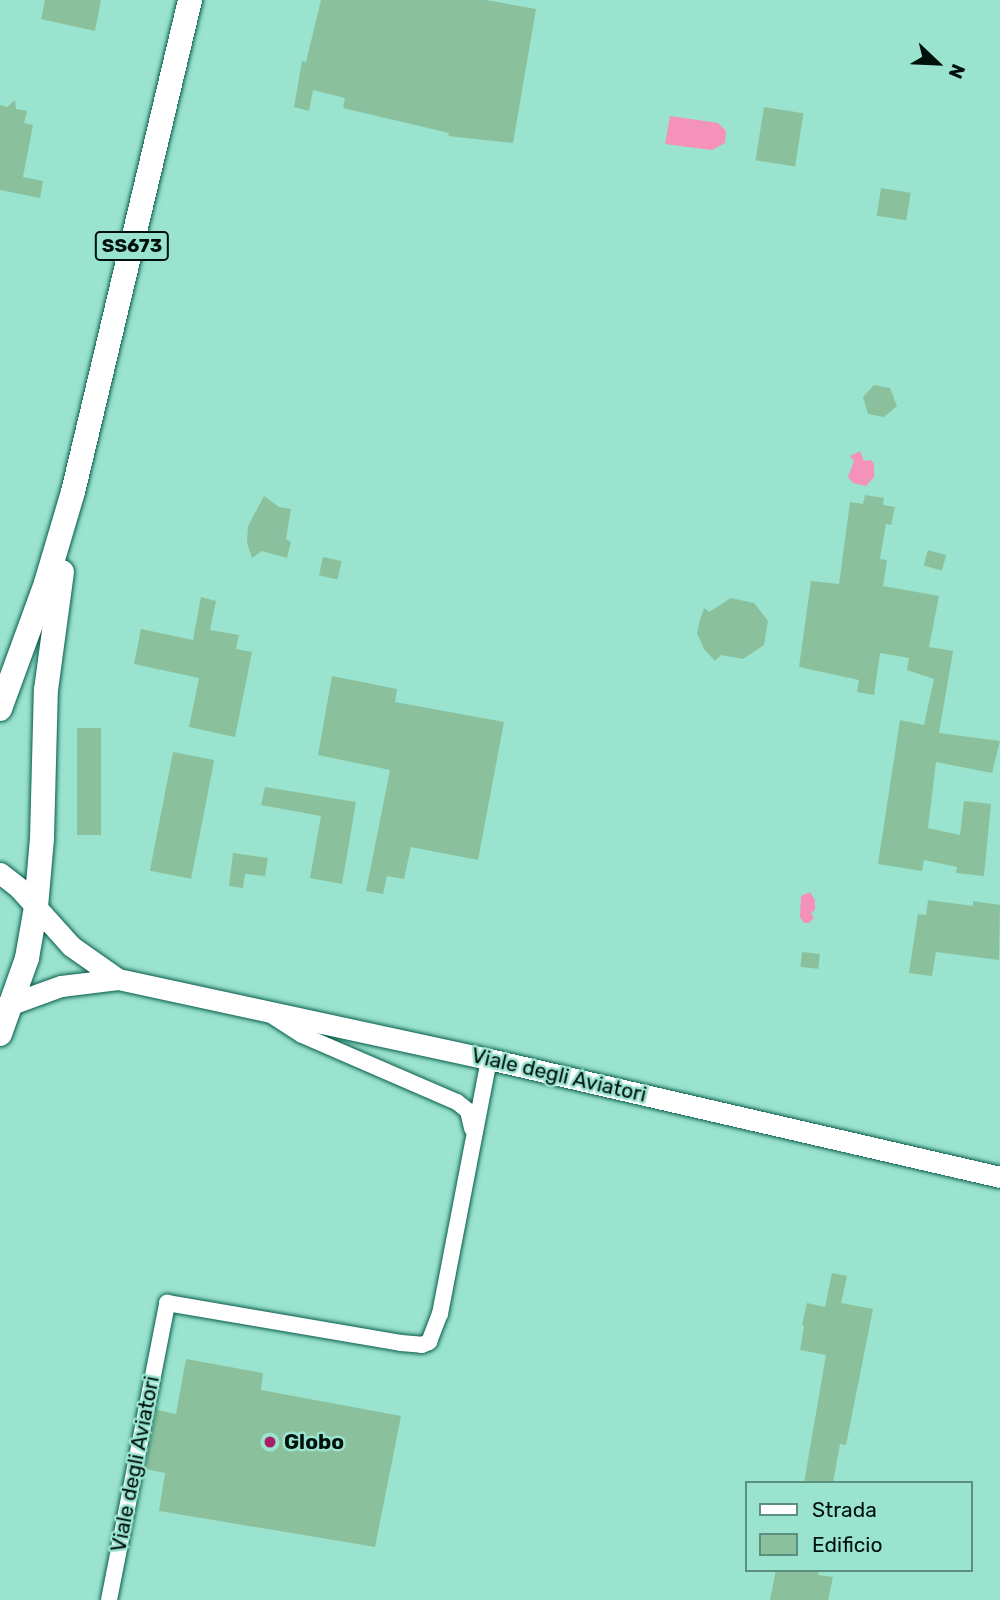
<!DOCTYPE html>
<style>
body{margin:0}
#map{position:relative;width:1000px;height:1600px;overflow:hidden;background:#9ae3ce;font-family:Rubik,sans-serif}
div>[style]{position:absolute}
.water>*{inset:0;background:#f492ba}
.building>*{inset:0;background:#8ac19c;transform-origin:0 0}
.roads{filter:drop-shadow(0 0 2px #075c4c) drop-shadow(0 0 2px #075c4c)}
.street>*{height:16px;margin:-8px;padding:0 8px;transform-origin:8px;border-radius:8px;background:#fff}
.secondary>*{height:21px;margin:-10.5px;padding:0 10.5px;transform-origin:10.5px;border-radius:10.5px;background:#fff}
.primary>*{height:24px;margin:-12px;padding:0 12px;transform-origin:12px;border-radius:12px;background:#fff}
.dots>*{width:19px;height:19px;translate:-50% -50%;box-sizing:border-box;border:4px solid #9ae3ce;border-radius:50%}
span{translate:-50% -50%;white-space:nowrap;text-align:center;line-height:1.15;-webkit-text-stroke:5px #9ae3ce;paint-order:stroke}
.shield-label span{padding:2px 5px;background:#9ae3ce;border:2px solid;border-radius:5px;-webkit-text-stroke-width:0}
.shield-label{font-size:19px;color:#00100b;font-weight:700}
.street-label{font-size:21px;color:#00100b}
.poi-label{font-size:21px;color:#00100b;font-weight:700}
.left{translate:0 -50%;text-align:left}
.legend{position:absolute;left:745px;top:1481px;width:228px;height:91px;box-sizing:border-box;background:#9ae3ce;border:2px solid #5c8f80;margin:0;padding:9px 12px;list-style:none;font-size:21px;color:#00100b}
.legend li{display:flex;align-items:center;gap:14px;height:35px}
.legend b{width:35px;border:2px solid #5c8f80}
.north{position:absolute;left:902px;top:28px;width:70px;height:70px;-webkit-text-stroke:5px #9ae3ce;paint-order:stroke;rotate:113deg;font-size:19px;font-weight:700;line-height:28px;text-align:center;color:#00100b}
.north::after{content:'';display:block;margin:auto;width:24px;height:32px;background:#00100b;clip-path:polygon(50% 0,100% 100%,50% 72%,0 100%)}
</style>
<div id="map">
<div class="water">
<div style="clip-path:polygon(670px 116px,718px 123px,726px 131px,725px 143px,712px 150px,665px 144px)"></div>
<div style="clip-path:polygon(860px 451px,864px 461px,871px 460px,874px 464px,874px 477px,866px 486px,853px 483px,848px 477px,854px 461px,850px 456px)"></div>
<div style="clip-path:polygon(810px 892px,815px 900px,815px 910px,811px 913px,814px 918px,809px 923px,804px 923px,800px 917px,801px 896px)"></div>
</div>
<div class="building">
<div style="clip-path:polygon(45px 0,101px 0,95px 31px,41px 19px)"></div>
<div style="clip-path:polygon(321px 0,486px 0,536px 9px,513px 143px,448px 136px,449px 133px,343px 108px,345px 98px,313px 90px,309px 111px,294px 107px,302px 61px,306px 62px)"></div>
<div style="clip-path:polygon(15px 100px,16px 109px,27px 111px,24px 123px,33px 125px,23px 177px,43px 181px,40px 198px,0 190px,0 105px,7px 107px)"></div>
<div style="left:764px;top:107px;width:40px;height:54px;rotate:9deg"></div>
<div style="left:881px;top:188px;width:30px;height:28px;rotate:9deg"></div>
<div style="clip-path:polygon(874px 385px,890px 388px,897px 406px,884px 417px,868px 414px,863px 397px)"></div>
<div style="clip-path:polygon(865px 495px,884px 498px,883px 505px,895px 507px,891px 525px,886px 524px,880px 559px,887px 560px,883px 586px,939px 596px,929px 647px,953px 651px,939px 733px,1000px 741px,992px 773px,936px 762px,928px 828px,960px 835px,964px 801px,991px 804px,984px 876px,956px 873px,957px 867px,924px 860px,922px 871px,878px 864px,900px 720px,924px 725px,934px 679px,907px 670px,909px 658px,880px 653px,874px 695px,857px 692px,859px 680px,799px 667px,811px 581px,839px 584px,850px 502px,863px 504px)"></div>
<div style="clip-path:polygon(264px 496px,279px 507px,291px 509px,286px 539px,291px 542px,287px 558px,262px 551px,252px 558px,247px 543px,248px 526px)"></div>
<div style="left:928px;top:550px;width:19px;height:16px;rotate:16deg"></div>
<div style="left:323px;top:557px;width:19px;height:19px;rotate:12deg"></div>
<div style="clip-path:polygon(201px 597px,216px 601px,210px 630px,239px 635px,236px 649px,252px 652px,235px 737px,189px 727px,199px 678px,134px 664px,141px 629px,193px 640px)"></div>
<div style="clip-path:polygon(731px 598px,754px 603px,768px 621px,764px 645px,743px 659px,721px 655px,715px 661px,704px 649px,697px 633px,700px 620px,704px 608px,709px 612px)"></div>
<div style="clip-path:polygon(332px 676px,397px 689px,395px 702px,504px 722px,478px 860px,411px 847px,404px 879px,387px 876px,383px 894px,366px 891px,390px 770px,318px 755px)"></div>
<div style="left:77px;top:728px;width:24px;height:107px"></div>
<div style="left:173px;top:752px;width:42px;height:121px;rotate:11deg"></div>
<div style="clip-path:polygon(265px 787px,356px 802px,342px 884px,310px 878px,321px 816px,261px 805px)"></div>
<div style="clip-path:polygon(233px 853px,268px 858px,265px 876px,245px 874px,243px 888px,229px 886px)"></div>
<div style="clip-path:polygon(928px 900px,973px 906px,973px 901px,1000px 905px,999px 960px,936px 952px,932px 976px,909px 973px,918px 914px,926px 915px)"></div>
<div style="left:802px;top:952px;width:18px;height:15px;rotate:6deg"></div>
<div style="clip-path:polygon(832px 1273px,847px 1276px,841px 1303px,873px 1309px,846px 1445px,840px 1444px,833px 1483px,804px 1483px,826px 1355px,800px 1350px,804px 1326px,802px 1325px,807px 1303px,825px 1307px)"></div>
<div style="clip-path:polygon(186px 1359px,263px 1373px,261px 1390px,401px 1416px,375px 1547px,159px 1511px,165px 1473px,145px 1469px,157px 1410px,176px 1414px)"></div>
<div style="clip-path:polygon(776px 1570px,819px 1570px,818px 1575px,833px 1577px,828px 1600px,770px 1600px)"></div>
</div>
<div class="roads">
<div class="street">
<div style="left:268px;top:1013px;width:40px;rotate:32.9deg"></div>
<div style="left:302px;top:1035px;width:169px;rotate:23.4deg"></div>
<div style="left:457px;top:1102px;width:14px;rotate:39deg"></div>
<div style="left:468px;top:1111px;width:18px;rotate:77deg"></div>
<div style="left:109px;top:1600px;width:303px;rotate:-78.9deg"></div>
<div style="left:167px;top:1303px;width:237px;rotate:9.7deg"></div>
<div style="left:401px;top:1343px;width:21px;rotate:5deg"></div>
<div style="left:422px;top:1345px;width:8px;rotate:-23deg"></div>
<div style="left:429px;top:1342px;width:30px;rotate:-69deg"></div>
<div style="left:440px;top:1314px;width:260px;rotate:-79.1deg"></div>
</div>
<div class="secondary">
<div style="left:0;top:873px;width:24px;rotate:38deg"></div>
<div style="left:19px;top:888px;width:78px;rotate:48.1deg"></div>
<div style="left:71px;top:946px;width:57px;rotate:35.1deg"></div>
<div style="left:0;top:1008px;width:65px;rotate:-19.8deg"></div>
<div style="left:61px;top:986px;width:57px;rotate:-7deg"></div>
<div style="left:118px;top:979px;width:380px;rotate:12.2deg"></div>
<div style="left:489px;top:1059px;width:524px;rotate:13deg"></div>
</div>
<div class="primary">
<div style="left:0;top:709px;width:134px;rotate:-69.9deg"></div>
<div style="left:46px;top:583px;width:95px;rotate:-73.5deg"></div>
<div style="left:73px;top:492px;width:506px;rotate:-76.62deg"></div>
<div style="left:0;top:1034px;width:81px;rotate:-70.4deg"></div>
<div style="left:27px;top:958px;width:52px;rotate:-80deg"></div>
<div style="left:36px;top:907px;width:69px;rotate:-85deg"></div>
<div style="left:42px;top:838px;width:148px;rotate:-88.5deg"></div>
<div style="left:46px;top:690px;width:119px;rotate:-82.3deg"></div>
</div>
</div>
<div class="dots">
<div style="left:270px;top:1442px;background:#a82067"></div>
</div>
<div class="shield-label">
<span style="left:132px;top:246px">SS673</span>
</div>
<div class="street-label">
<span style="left:559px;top:1075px;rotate:13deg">Viale degli Aviatori</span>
<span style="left:135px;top:1464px;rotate:-79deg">Viale degli Aviatori</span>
</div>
<div class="poi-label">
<span class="left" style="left:284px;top:1442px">Globo</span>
</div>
<ul class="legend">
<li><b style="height:9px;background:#fff"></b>Strada</li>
<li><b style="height:19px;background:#8ac19c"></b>Edificio</li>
</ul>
<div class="north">N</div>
</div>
